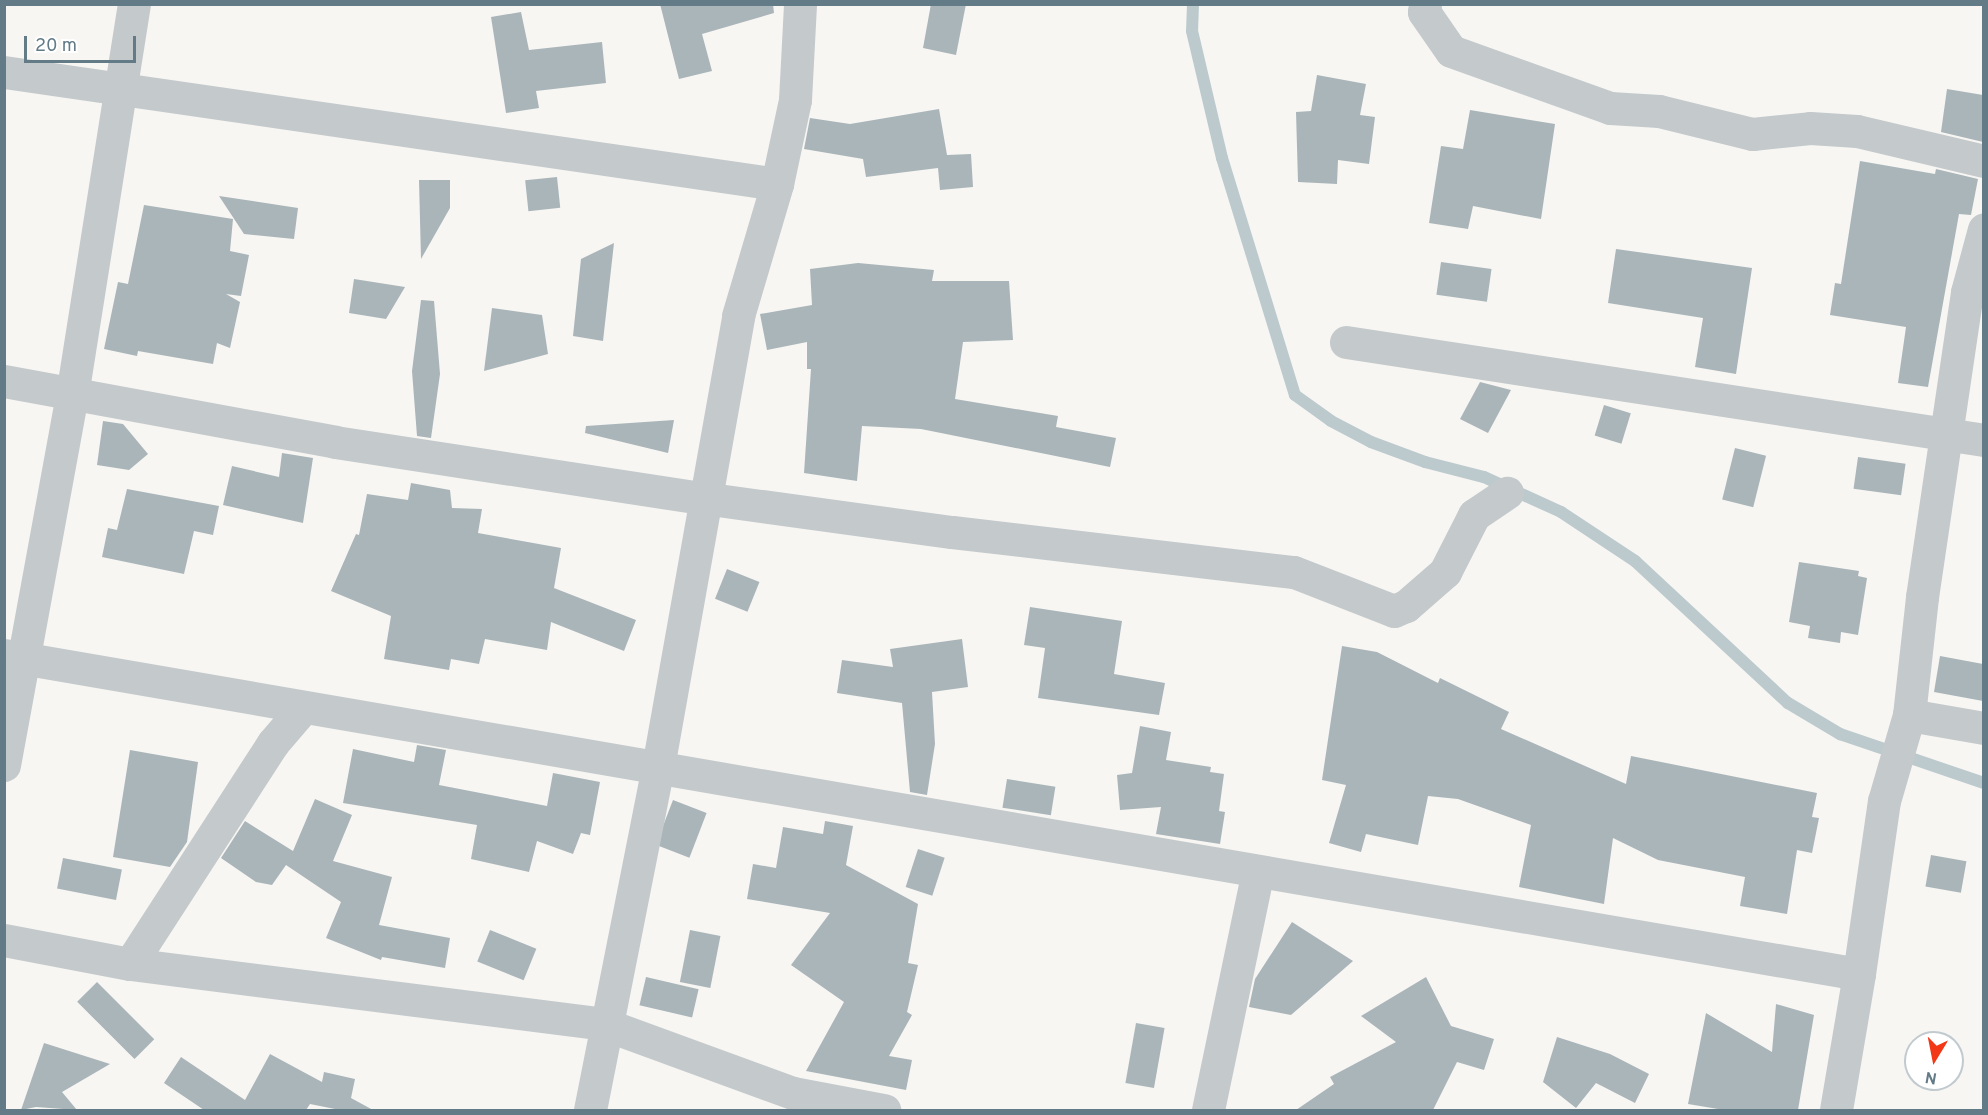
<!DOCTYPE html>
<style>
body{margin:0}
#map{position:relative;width:1988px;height:1115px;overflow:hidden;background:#f7f6f3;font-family:Overpass,sans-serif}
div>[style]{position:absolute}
.stream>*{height:12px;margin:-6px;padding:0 6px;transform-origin:6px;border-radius:6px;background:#bccacd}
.building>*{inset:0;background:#aab5b9;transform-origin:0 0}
.minor>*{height:33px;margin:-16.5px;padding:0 16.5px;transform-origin:16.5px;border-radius:16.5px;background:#c4c9cc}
span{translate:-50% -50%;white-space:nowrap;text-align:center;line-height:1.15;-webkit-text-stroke:6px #fff;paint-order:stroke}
.frame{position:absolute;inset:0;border:6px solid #637a87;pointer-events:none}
.north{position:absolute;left:1904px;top:1031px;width:60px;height:60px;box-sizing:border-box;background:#fff;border:2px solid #c1cacf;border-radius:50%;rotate:190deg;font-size:16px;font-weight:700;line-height:24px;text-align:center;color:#637a87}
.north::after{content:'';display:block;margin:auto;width:21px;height:27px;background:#f23817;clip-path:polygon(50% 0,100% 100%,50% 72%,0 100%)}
.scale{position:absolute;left:24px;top:36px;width:112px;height:27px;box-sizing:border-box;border:3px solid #637a87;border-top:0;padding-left:8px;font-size:18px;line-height:21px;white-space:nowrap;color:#637a87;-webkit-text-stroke:4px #fff;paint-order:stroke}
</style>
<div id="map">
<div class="stream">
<div style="left:1193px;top:4px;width:27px;rotate:92deg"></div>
<div style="left:1192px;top:31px;width:130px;rotate:76.7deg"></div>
<div style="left:1222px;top:158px;width:248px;rotate:72.9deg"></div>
<div style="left:1295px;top:395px;width:44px;rotate:35.8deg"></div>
<div style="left:1331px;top:421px;width:45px;rotate:27.7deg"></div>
<div style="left:1371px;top:442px;width:58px;rotate:20.3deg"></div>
<div style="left:1425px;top:462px;width:61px;rotate:14.3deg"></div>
<div style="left:1484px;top:477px;width:85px;rotate:24.4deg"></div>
<div style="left:1561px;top:512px;width:89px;rotate:33.5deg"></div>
<div style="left:1635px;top:561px;width:209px;rotate:42.9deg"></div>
<div style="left:1788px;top:703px;width:61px;rotate:30.8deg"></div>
<div style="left:1840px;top:734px;width:152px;rotate:18.8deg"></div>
</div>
<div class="building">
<div style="clip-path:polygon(660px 4px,773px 4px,774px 13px,702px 34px,712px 71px,679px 79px)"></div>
<div style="clip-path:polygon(931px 4px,966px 4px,956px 55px,923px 48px)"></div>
<div style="clip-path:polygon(521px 12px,529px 50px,602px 42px,606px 83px,536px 91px,539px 108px,506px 113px,491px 17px)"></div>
<div style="clip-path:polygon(1317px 75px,1366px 84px,1360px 115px,1375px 117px,1369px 164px,1338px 160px,1337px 184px,1298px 182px,1296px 112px,1311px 111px)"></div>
<div style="clip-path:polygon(1947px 89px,1983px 95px,1983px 142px,1941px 132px)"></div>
<div style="clip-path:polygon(939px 109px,947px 155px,971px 154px,973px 187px,940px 190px,938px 168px,866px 177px,863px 159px,804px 149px,810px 118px,850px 124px)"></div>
<div style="clip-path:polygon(1470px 110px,1555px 124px,1541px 219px,1473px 206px,1468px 229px,1429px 223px,1441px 146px,1463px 149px)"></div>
<div style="clip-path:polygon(1860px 161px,1935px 174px,1936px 169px,1978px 179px,1971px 215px,1959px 214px,1928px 387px,1898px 383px,1906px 327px,1830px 315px,1835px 283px,1841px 284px)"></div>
<div style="left:557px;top:177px;width:31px;height:32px;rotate:84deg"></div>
<div style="clip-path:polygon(419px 180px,450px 180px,450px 208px,421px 259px)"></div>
<div style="clip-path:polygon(219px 196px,298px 208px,294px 239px,244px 234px)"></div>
<div style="clip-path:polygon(144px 205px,233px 219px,230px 251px,249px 255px,241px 296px,226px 294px,240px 302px,230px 348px,217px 343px,213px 364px,138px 351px,137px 356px,104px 349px,118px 282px,128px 284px)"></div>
<div style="clip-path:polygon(614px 243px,603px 341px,573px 336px,581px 259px)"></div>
<div style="clip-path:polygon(1616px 249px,1752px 268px,1736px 374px,1695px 367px,1703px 318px,1608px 303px)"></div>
<div style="left:1441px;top:262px;width:51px;height:33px;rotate:8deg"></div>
<div style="clip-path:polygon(858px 263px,934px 270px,932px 281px,1009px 281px,1013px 340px,963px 342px,955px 399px,1058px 416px,1056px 427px,1116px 438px,1110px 467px,921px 429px,862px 426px,857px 481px,804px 473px,811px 369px,807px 369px,807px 342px,767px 350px,760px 314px,812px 305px,810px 269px)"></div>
<div style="clip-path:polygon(354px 279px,405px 287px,386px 319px,349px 313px)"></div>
<div style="clip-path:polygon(421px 300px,434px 301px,440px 374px,431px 438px,417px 436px,412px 371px)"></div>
<div style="clip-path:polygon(492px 308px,542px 315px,548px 354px,484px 371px)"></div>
<div style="clip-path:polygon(1480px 382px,1511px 390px,1488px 433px,1460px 419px)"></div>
<div style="left:1604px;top:405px;width:28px;height:32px;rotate:17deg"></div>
<div style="clip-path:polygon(674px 420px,668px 453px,585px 433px,586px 426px)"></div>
<div style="clip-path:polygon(103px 421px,123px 424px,148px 454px,129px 470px,97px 465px)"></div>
<div style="left:1735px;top:448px;width:32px;height:53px;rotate:14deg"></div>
<div style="clip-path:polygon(282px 453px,313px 458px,303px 523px,223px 505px,232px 466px,279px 477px)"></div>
<div style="left:1858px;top:457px;width:48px;height:32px;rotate:8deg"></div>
<div style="clip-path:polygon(411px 483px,450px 490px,452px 508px,482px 509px,478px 533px,561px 548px,554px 588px,636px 620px,624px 651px,551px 622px,547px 650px,485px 639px,479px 664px,451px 659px,449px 670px,384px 659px,391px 616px,331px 591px,356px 534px,359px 535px,367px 494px,408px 500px)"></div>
<div style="clip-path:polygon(127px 489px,219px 506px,213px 535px,194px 531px,184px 574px,102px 557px,108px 528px,117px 530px)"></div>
<div style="clip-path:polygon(1799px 562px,1859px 571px,1858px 576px,1867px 578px,1858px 635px,1841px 632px,1840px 643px,1808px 638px,1810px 626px,1789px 622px)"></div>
<div style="left:727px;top:569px;width:35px;height:32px;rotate:22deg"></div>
<div style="clip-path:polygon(1030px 607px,1122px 621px,1114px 674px,1165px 683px,1159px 715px,1038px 698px,1045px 648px,1024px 645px)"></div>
<div style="clip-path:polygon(962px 639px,968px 687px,932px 692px,935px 744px,927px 795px,910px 792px,902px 703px,837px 693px,842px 660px,893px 667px,890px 649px)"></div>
<div style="clip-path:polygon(1342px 646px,1377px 652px,1438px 683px,1440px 678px,1509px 712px,1501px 729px,1626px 784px,1631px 756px,1817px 793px,1812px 817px,1819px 818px,1812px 853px,1797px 850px,1787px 914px,1740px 906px,1745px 877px,1658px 860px,1613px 838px,1604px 904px,1519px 887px,1531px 825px,1458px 799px,1428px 796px,1418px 845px,1366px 834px,1361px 852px,1329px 843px,1346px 785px,1322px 780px)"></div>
<div style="clip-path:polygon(1940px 656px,1983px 664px,1983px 701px,1934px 692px)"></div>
<div style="clip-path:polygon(1140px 726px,1171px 732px,1166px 760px,1211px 767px,1210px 772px,1224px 774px,1219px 811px,1225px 812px,1220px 844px,1156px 834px,1161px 807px,1120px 810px,1117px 775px,1132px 773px)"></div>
<div style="clip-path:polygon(417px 745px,446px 750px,439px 785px,547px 806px,553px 773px,600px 782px,590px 835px,581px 833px,573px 854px,537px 841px,529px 872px,471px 859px,477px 825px,343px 803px,353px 749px,414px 762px)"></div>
<div style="clip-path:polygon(130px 750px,198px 762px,187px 842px,170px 867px,113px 857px)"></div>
<div style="left:1007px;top:779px;width:49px;height:29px;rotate:9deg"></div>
<div style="clip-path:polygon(315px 799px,352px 815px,333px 861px,392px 877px,379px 925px,450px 938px,445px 968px,382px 957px,381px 960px,326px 938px,341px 902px,286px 865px,272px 885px,256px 882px,221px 858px,245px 821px,293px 851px)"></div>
<div style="left:673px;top:800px;width:36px;height:48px;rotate:21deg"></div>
<div style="clip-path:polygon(825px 821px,853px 826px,846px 865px,918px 904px,908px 963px,918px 965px,907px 1012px,912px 1015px,889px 1056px,912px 1060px,906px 1090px,806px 1071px,844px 1002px,791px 965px,830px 913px,747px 899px,753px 864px,776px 868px,783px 827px,823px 834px)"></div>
<div style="left:918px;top:849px;width:28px;height:40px;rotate:18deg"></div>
<div style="left:1931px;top:855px;width:36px;height:32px;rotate:10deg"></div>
<div style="left:63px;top:858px;width:60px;height:31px;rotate:11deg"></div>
<div style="clip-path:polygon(1292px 922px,1353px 961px,1291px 1015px,1249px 1007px,1255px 979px)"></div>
<div style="left:490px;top:930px;width:50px;height:34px;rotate:22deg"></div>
<div style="left:690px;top:930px;width:31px;height:53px;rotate:11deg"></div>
<div style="left:646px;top:977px;width:54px;height:29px;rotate:13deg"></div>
<div style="clip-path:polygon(1426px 977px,1451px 1026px,1494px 1039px,1484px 1070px,1457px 1062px,1433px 1110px,1296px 1110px,1334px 1084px,1330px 1077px,1396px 1042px,1361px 1016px)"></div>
<div style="left:97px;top:982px;width:81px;height:28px;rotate:45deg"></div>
<div style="clip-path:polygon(1776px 1004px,1814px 1015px,1798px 1110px,1724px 1110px,1688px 1104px,1706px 1013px,1772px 1052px)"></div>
<div style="left:1136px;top:1023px;width:29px;height:61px;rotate:10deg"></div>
<div style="clip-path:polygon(1557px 1037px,1610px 1054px,1649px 1074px,1635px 1103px,1596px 1083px,1576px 1108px,1543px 1082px)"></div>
<div style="clip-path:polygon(44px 1043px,110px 1064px,62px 1092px,77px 1110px,36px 1107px,21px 1110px)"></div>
<div style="clip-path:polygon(270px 1054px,322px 1082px,324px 1072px,355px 1079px,351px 1098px,373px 1110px,340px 1110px,310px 1104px,306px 1110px,204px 1110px,164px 1083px,181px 1057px,245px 1100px)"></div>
</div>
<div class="minor">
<div style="left:1425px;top:4px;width:8px;rotate:97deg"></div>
<div style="left:1424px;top:12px;width:47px;rotate:55.3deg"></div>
<div style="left:1451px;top:51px;width:169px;rotate:19.7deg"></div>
<div style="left:1610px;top:108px;width:49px;rotate:3.5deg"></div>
<div style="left:1659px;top:111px;width:96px;rotate:13.9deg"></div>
<div style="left:1752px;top:134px;width:58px;rotate:-5.9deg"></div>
<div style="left:1810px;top:128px;width:47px;rotate:3.7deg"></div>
<div style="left:1857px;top:131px;width:130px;rotate:13.3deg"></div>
<div style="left:4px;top:72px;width:781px;rotate:8.24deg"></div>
<div style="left:1346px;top:342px;width:645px;rotate:8.73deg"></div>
<div style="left:4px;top:381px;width:337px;rotate:10.4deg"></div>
<div style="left:335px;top:442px;width:372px;rotate:8.7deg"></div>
<div style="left:703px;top:498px;width:251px;rotate:7.8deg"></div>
<div style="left:952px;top:532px;width:344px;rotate:6.7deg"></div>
<div style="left:1294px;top:572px;width:107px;rotate:21.3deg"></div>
<div style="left:1394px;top:611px;width:13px;rotate:-23deg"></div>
<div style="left:1406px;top:606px;width:52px;rotate:-41.1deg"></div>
<div style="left:1445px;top:572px;width:64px;rotate:-63deg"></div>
<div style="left:1474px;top:515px;width:40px;rotate:-34deg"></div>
<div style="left:4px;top:655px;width:1882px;rotate:9.76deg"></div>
<div style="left:1859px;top:974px;width:138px;rotate:99.6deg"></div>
<div style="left:1909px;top:715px;width:76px;rotate:9.8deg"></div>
<div style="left:4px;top:765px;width:376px;rotate:-79.6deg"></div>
<div style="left:72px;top:395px;width:396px;rotate:-81deg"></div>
<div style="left:4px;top:940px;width:128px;rotate:10.8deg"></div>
<div style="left:130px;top:964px;width:478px;rotate:7.2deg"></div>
<div style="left:604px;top:1024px;width:201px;rotate:20.1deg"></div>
<div style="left:793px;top:1093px;width:93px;rotate:10.6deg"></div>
<div style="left:130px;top:964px;width:263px;rotate:-57.1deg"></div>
<div style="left:273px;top:743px;width:46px;rotate:-49.4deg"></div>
<div style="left:1859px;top:974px;width:175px;rotate:-81.8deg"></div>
<div style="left:1884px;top:801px;width:90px;rotate:-73.8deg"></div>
<div style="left:1909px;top:715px;width:119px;rotate:-83.7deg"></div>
<div style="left:1922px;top:597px;width:308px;rotate:-81.6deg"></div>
<div style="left:1967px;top:292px;width:65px;rotate:-74.9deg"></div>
<div style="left:590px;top:1110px;width:350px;rotate:-78.8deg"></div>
<div style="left:658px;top:767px;width:458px;rotate:-79.9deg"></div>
<div style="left:738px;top:316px;width:138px;rotate:-73.5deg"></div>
<div style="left:777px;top:184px;width:86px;rotate:-77.9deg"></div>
<div style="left:795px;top:100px;width:96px;rotate:-87deg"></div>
<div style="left:1208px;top:1110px;width:244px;rotate:-78.2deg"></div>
</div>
<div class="frame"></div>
<div class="north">N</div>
<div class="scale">20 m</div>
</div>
